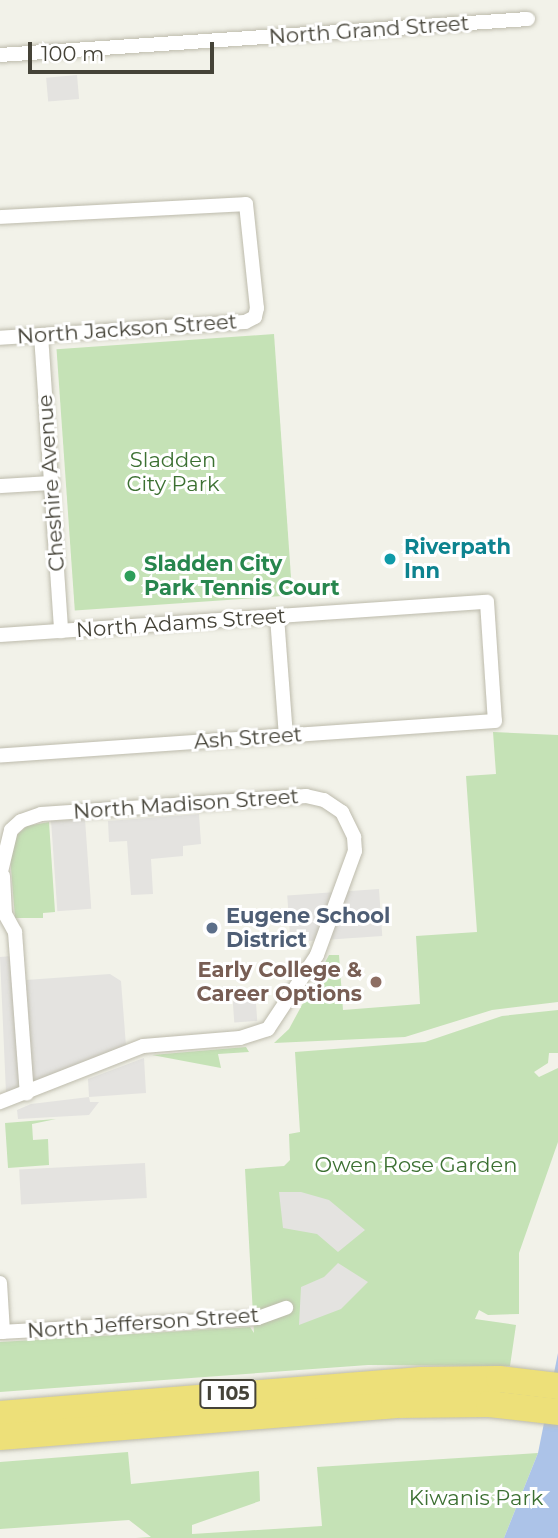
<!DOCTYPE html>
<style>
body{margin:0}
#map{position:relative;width:558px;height:1538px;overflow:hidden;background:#f2f2e9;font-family:Montserrat,sans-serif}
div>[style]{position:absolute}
.green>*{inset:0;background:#c5e2b6;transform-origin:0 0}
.parking>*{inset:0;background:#e4e3e0;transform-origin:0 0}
.water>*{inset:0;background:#acc3e8}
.roads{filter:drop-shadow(0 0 2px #bdbbac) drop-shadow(0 0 2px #bdbbac)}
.street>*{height:14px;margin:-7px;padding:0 7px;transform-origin:7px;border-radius:7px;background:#fff}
.highway>*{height:26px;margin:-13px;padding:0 13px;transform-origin:13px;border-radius:13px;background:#ede079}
.dots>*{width:19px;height:19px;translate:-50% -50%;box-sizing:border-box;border:4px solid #fff;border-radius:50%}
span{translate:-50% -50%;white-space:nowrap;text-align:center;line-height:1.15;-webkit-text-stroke:6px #fff;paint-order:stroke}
.shield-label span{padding:2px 5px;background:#fff;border:2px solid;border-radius:5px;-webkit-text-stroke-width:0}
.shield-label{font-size:19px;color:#454338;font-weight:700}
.street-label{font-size:21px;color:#454338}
.park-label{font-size:21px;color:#3c7032}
.culture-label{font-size:21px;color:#0d838f;font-weight:700}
.left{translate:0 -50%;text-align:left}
.leisure-label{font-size:21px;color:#27864d;font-weight:700}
.service-label{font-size:21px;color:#4e5e75;font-weight:700}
.education-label{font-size:21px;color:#785e54;font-weight:700}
.right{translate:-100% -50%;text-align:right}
.scale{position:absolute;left:28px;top:42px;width:186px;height:32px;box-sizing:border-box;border:4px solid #454338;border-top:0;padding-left:9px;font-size:21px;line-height:24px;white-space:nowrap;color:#454338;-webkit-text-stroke:5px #fff;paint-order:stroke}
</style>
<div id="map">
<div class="green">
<div style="left:274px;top:334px;width:262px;height:218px;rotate:86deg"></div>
<div style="clip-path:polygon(493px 732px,558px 735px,558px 1002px,492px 1010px,405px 1037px,274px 1043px,289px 1029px,329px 955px,339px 955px,343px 1010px,420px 1004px,416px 936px,477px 932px,466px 776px,496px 774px)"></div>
<div style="clip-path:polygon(49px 822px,55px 912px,43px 913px,43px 918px,15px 918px,10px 856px,15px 837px,27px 826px)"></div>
<div style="clip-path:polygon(558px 1010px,558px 1053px,549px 1053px,548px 1063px,534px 1072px,539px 1077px,558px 1068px,558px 1142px,519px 1253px,519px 1314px,488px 1315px,479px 1310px,475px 1319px,516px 1325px,510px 1366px,368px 1365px,0 1392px,0 1342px,250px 1327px,254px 1333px,245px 1169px,284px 1166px,290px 1160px,289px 1134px,300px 1132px,295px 1052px,425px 1042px,502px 1016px)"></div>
<div style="clip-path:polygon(246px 1047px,249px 1052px,218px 1054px,221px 1068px,152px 1055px)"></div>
<div style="clip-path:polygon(56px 1119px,32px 1124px,33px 1140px,48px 1139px,49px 1165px,8px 1168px,5px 1123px)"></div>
<div style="clip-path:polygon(128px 1452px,131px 1484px,259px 1471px,260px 1501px,192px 1525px,192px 1534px,322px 1526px,317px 1467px,538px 1453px,504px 1538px,136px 1538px,151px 1537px,129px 1520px,0 1529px,0 1462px)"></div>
</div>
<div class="parking">
<div style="left:77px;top:75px;width:24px;height:31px;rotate:85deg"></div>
<div style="clip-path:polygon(199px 814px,201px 844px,183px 846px,183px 856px,151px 859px,153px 894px,131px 895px,127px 841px,109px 842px,108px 821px)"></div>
<div style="left:85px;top:819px;width:90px;height:34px;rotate:86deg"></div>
<div style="left:379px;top:889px;width:47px;height:92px;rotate:86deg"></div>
<div style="clip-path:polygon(24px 955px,26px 980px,110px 974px,121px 981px,126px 1046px,6px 1093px,0 957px)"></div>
<div style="left:255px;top:989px;width:32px;height:23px;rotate:86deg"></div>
<div style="clip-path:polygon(144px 1058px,146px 1093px,89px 1097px,90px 1102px,99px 1102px,89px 1115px,18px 1119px,17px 1110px,31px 1104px,89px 1097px,88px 1079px)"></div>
<div style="left:145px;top:1163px;width:35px;height:126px;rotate:87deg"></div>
<div style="clip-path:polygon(279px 1192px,301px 1192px,329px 1200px,365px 1230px,338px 1252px,317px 1234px,283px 1228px)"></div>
<div style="clip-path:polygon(338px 1263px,368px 1282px,341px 1309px,299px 1325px,301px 1287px,324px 1277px)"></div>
</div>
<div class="water">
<div style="clip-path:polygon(558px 1353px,558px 1538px,504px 1538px,538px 1453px)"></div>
</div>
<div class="roads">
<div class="street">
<div style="left:0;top:55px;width:529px;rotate:-3.9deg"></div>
<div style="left:0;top:217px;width:246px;rotate:-3deg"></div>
<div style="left:246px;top:204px;width:105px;rotate:84deg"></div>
<div style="left:257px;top:308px;width:9px;rotate:103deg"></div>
<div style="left:255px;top:317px;width:11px;rotate:153deg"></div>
<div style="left:245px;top:322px;width:246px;rotate:176.3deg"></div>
<div style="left:41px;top:335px;width:297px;rotate:86.1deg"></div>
<div style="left:0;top:486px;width:52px;rotate:-3.3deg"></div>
<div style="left:277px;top:617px;width:119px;rotate:85.7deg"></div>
<div style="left:0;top:635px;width:488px;rotate:-3.9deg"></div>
<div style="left:487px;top:602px;width:119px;rotate:86.2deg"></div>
<div style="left:495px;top:721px;width:496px;rotate:176deg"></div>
<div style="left:0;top:876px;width:47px;rotate:-76.6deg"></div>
<div style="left:11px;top:830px;width:13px;rotate:-42deg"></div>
<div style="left:21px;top:821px;width:21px;rotate:-19deg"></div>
<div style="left:41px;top:814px;width:266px;rotate:-3.9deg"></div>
<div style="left:306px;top:796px;width:18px;rotate:13deg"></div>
<div style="left:324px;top:800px;width:22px;rotate:34deg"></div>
<div style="left:342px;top:812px;width:28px;rotate:64deg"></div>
<div style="left:354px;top:837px;width:14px;rotate:86deg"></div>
<div style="left:355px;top:851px;width:111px;rotate:110.1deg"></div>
<div style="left:317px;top:955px;width:89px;rotate:123.5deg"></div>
<div style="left:268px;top:1029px;width:29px;rotate:162deg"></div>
<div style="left:240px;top:1038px;width:97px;rotate:175.3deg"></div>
<div style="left:143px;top:1046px;width:154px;rotate:158.6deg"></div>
<div style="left:3px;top:876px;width:38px;rotate:87deg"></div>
<div style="left:5px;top:914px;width:21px;rotate:61deg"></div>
<div style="left:15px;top:932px;width:162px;rotate:85.8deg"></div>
<div style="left:0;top:1283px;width:49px;rotate:86.5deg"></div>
<div style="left:0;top:1332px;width:258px;rotate:-3.1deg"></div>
<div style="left:258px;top:1318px;width:30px;rotate:-20deg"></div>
</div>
<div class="highway">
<div style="left:0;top:1414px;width:423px;rotate:-4.6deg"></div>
<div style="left:422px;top:1380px;width:77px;rotate:-0.7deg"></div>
<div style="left:499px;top:1379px;width:59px;rotate:6.8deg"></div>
<div style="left:0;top:1437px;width:395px;rotate:-4.6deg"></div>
<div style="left:394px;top:1405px;width:95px;rotate:-0.6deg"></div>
<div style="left:489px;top:1404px;width:69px;rotate:6.6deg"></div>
</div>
</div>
<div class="dots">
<div style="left:390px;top:559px;background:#0f9aa8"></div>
<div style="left:130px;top:576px;background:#2e9e5b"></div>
<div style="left:212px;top:928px;background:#5c6f8a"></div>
<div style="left:376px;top:982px;background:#8d6e63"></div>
</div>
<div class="shield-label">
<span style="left:228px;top:1394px">I 105</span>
</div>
<div class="street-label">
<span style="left:369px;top:30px;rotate:-4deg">North Grand Street</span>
<span style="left:127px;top:329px;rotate:-4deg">North Jackson Street</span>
<span style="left:51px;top:483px;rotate:-94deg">Cheshire Avenue</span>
<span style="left:181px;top:623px;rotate:-4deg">North Adams Street</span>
<span style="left:248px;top:738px;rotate:-4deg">Ash Street</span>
<span style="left:186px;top:804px;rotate:-4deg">North Madison Street</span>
<span style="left:143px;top:1323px;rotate:-4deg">North Jefferson Street</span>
</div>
<div class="park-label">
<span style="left:173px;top:472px">Sladden<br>City Park</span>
<span style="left:416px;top:1165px">Owen Rose Garden</span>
<span style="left:476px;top:1498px">Kiwanis Park</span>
</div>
<div class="culture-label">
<span class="left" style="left:404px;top:559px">Riverpath<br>Inn</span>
</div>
<div class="leisure-label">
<span class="left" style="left:144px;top:576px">Sladden City<br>Park Tennis Court</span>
</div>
<div class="service-label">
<span class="left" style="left:226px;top:928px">Eugene School<br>District</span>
</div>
<div class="education-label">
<span class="right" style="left:362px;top:982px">Early College &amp;<br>Career Options</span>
</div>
<div class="scale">100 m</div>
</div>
